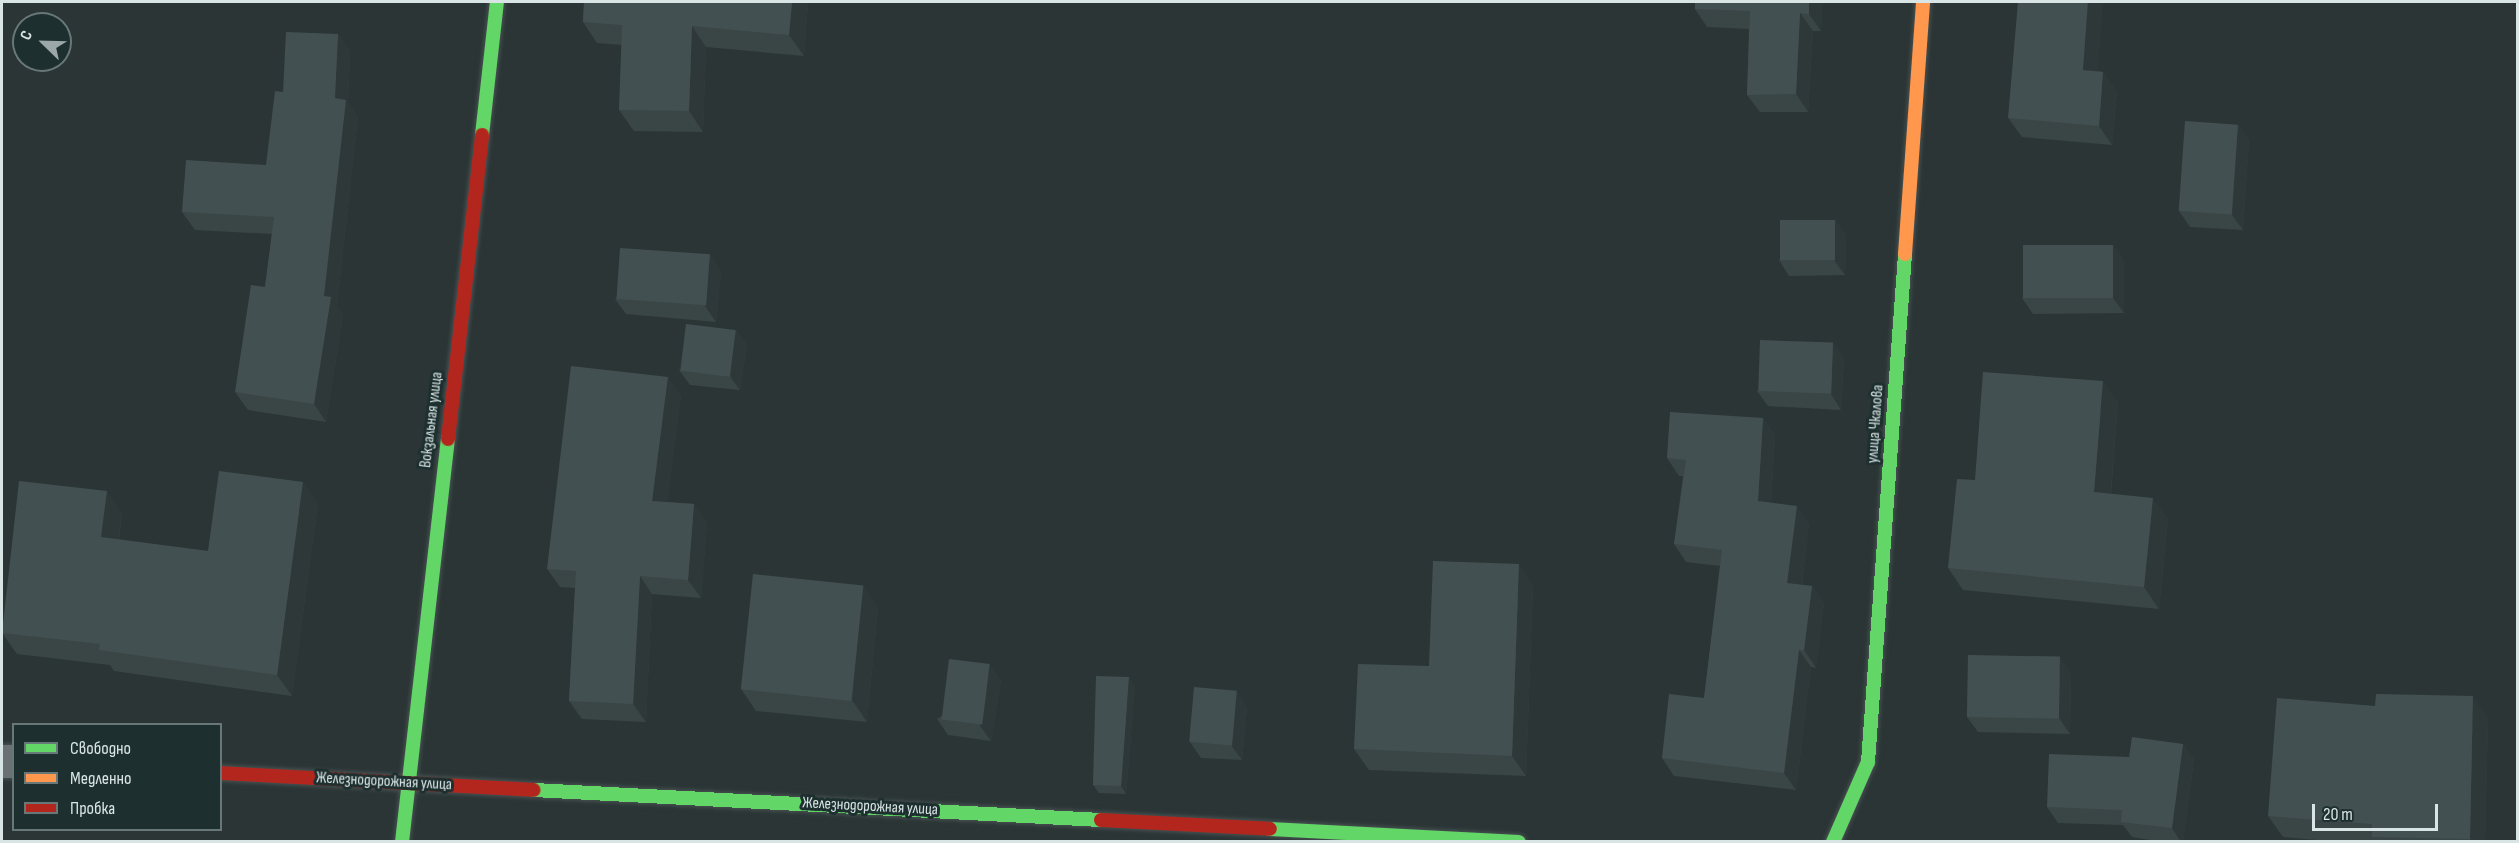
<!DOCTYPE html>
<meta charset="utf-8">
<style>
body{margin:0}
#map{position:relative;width:2519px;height:843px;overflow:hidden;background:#2b3536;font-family:"Sofia Sans Condensed",sans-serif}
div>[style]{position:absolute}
.roads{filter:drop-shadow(0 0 2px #485151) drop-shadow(0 0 2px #485151)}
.street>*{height:33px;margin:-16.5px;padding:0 16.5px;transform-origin:16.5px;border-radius:16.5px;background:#6a7172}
.fast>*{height:14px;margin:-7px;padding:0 7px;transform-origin:7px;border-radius:7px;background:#63d668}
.slow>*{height:14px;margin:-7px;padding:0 7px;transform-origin:7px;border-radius:7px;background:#ff974d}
.jam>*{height:14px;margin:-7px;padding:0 7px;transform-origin:7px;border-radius:7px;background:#b3261e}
.wall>*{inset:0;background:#3a4546}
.shaded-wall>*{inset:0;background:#2f3839}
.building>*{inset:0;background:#435051;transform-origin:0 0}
span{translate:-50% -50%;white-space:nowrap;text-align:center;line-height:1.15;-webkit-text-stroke:6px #1d2f2f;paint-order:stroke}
.street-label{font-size:16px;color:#d9e4e4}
.frame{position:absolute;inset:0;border:3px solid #d9e4e4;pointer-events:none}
.legend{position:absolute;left:12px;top:723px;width:210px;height:108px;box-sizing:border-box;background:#1d2f2f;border:2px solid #687777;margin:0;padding:8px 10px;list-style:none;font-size:18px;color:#d9e4e4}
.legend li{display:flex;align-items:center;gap:12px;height:30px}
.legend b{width:30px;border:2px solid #687777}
.north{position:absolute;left:12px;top:12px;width:60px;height:60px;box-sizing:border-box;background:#1d2f2f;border:2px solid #687777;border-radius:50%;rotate:293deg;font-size:16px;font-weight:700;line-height:24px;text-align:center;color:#d9e4e4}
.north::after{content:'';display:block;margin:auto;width:21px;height:27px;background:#9ca7a7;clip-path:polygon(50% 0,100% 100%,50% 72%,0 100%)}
.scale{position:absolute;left:2312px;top:804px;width:126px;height:27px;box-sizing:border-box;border:3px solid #d9e4e4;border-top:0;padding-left:8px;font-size:18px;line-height:21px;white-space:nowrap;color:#d9e4e4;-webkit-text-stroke:4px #1d2f2f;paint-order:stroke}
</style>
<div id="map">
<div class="roads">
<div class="street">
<div style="left:2px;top:761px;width:12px"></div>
</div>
<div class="fast">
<div style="left:482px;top:135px;width:134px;rotate:-83.6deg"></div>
<div style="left:534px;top:790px;width:568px;rotate:3.03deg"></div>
<div style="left:1270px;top:829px;width:249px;rotate:3deg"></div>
<div style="left:402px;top:842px;width:406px;rotate:-83.5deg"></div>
<div style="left:1833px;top:842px;width:87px;rotate:-66.4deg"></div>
<div style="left:1868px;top:762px;width:509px;rotate:-85.83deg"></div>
</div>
<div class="slow">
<div style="left:1905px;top:254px;width:253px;rotate:-85.9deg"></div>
</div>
<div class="jam">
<div style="left:448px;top:439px;width:306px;rotate:-83.6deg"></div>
<div style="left:220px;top:773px;width:314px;rotate:3.1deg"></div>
<div style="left:1101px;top:820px;width:169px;rotate:3deg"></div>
</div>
</div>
<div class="wall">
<div style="clip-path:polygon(584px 2px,808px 2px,804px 56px,706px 47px,703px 132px,634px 131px,619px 110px,622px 45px,597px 43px,583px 22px)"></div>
<div style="clip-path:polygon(1695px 2px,1822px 2px,1821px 31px,1813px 31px,1808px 112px,1760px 112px,1747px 95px,1749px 29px,1707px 27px,1695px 9px)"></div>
<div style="clip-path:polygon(338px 34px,350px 51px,348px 103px,358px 117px,337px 306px,343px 314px,326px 422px,248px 410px,235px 392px,265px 287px,272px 234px,195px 230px,182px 212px,266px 165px,283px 92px)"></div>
<div style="clip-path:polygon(2098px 71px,2103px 72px,2117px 91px,2112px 145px,2022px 137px,2008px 118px)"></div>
<div style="clip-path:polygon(2238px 125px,2249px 140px,2243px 230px,2190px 227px,2179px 211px)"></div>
<div style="clip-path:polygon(1835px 220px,1846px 235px,1845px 275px,1789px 276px,1779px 260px)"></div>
<div style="clip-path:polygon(2113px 245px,2124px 260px,2124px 313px,2033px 314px,2022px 298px)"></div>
<div style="clip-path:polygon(710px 255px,721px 271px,716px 322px,626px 314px,615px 299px)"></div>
<div style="clip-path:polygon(736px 330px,747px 345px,740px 390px,690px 385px,679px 370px)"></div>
<div style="clip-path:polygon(1833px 343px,1844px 359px,1841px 410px,1768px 406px,1757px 391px)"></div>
<div style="clip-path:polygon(681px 395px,667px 502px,694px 504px,707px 523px,701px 598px,652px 594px,646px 722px,582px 719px,569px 701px,575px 588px,560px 587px,547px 569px)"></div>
<div style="clip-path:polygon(2118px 402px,2111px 494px,2168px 519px,2159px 609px,1963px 590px,1948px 568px,1975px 480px)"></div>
<div style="clip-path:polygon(1763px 418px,1775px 435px,1771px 503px,1809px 523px,1802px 585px,1812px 586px,1824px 603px,1816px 668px,1811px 667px,1796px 790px,1674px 776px,1662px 758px,1704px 698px,1720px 566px,1686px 562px,1674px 544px,1683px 476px,1679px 476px,1667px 458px)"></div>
<div style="clip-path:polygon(318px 503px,292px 696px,114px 671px,110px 665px,17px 654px,2px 633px,122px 513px,119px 540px,208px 551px)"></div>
<div style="clip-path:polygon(1533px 585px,1526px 776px,1369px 770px,1354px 749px,1429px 666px)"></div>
<div style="clip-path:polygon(878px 607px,867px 722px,756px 711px,741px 689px)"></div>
<div style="clip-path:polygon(2071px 672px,2070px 734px,1978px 732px,1967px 717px)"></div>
<div style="clip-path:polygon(1001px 680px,991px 741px,948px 735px,937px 719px)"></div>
<div style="clip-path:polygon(1135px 685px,1126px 794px,1099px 793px,1093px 785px)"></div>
<div style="clip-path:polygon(1247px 707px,1242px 760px,1201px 758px,1190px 742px)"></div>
<div style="clip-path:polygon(2488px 718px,2485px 842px,2338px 842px,2283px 837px,2268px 816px)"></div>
<div style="clip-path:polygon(2183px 744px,2194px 759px,2183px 842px,2163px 842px,2132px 837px,2123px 825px,2058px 823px,2047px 807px,2129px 757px)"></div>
</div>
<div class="shaded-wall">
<div style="clip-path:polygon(792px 2px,808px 2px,804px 56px,789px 35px)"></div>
<div style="clip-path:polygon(1809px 2px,1822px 2px,1821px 31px,1809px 14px)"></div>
<div style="clip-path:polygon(2088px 2px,2103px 2px,2097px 90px,2083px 70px)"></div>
<div style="clip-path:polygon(1800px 13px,1813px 31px,1808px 112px,1796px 94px)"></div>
<div style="clip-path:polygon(692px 26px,706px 47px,703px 132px,689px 111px)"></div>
<div style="clip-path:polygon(338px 34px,350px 51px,348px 103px,358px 117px,337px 306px,343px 314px,326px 422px,314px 404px,324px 296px)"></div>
<div style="clip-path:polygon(2103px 72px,2117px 91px,2112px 145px,2099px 126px)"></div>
<div style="clip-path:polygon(2238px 125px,2249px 140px,2243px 230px,2232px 215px)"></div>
<div style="clip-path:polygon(1835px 220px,1846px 235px,1845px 275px,1834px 260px)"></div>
<div style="clip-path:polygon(2113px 245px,2124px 260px,2124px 313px,2113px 298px)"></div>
<div style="clip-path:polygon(710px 255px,721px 271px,716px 322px,705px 306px)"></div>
<div style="clip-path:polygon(736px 330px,747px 345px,740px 390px,729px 375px)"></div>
<div style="clip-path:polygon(1833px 343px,1844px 359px,1841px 410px,1831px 394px)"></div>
<div style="clip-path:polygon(668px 377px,681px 395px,665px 520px,652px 501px)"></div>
<div style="clip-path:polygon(2103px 381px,2118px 402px,2109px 513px,2094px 492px)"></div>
<div style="clip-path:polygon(1763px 418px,1775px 435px,1770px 518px,1758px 501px)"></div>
<div style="clip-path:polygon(303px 482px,318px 503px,292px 696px,277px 675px)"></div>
<div style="clip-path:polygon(107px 491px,122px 513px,116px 559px,101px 537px)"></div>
<div style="clip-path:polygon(2153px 498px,2168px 519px,2159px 609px,2144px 587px)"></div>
<div style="clip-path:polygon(694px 504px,707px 523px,701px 598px,688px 580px)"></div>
<div style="clip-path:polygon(1797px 506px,1809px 523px,1800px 601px,1787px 583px)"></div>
<div style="clip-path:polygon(1519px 564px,1533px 585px,1526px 776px,1512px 756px)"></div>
<div style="clip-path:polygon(640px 576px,652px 594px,646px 722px,633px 704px)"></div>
<div style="clip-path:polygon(863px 585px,878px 607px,867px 722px,852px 700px)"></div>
<div style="clip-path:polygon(1812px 586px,1824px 603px,1816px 668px,1804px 650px)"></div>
<div style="clip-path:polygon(1799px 650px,1811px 667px,1796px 790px,1784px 773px)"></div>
<div style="clip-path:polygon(2060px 657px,2071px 672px,2070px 734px,2059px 718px)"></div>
<div style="clip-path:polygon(990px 664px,1001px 680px,991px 741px,980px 726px)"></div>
<div style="clip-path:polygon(1129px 677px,1135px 685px,1126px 794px,1121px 786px)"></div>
<div style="clip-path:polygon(1237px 691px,1247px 707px,1242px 760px,1231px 745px)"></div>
<div style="clip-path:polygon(2473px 696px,2488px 718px,2485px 842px,2472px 842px,2470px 839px)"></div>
<div style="clip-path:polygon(2183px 744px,2194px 759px,2183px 842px,2181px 842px,2172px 828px)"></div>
</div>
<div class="building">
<div style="clip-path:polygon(584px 2px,792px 2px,789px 35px,692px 26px,689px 111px,619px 110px,622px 25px,583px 22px)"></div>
<div style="clip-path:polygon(1695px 2px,1809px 2px,1809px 14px,1800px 13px,1796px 94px,1747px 95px,1750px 11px,1695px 9px)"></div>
<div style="clip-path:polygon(2018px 2px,2088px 2px,2083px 70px,2103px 72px,2099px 126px,2008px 118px)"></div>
<div style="clip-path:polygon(286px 32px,338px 34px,335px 98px,346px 100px,324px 296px,331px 297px,314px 404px,235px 392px,251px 285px,265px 287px,274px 217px,182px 212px,186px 160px,266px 165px,275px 91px,283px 92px)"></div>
<div style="left:2185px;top:121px;width:53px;height:90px;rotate:4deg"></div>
<div style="left:1780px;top:220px;width:55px;height:40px"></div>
<div style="left:2023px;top:245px;width:90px;height:53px"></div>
<div style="left:620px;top:248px;width:90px;height:51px;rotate:4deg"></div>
<div style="left:686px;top:324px;width:50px;height:47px;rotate:7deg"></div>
<div style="left:1760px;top:340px;width:73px;height:51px;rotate:2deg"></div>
<div style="clip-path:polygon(571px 366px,668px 377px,652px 501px,694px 504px,688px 580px,640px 576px,633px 704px,569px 701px,576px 571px,547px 569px)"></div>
<div style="clip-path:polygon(1983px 372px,2103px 381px,2094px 492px,2153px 498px,2144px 587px,1948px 568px,1957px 479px,1975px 480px)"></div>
<div style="clip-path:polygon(1670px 412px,1763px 418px,1758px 501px,1797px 506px,1787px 583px,1812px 586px,1804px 650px,1799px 650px,1784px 773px,1662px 758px,1669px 694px,1704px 698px,1722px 550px,1674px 544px,1686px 460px,1667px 458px)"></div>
<div style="clip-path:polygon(219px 471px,303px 482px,277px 675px,99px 650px,100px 644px,2px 633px,19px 481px,107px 491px,101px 537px,208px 551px)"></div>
<div style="clip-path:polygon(1433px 561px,1519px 564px,1512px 756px,1354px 749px,1358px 664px,1429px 666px)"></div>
<div style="left:753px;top:574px;width:111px;height:116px;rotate:6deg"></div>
<div style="left:1968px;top:655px;width:92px;height:62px;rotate:1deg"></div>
<div style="left:949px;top:659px;width:41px;height:61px;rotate:7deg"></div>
<div style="clip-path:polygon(1096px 676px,1129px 677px,1121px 786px,1093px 785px)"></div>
<div style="left:1194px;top:687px;width:43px;height:55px;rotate:5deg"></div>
<div style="clip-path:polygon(2376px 694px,2473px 696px,2470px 839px,2372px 837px,2372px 824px,2268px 816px,2277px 698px,2375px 706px)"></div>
<div style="clip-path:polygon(2132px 737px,2183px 744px,2172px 828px,2121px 822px,2122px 810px,2047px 807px,2049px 754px,2129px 757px)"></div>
</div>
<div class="street-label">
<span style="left:432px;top:420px;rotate:-83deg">Вокзальная улица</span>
<span style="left:1876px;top:424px;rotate:-86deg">улица Чкалова</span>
<span style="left:384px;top:782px;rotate:3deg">Железнодорожная улица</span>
<span style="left:870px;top:807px;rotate:3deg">Железнодорожная улица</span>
</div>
<div class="frame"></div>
<ul class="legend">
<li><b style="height:8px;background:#63d668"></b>Свободно</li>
<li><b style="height:8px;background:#ff974d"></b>Медленно</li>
<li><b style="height:8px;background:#b3261e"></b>Пробка</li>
</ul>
<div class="north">С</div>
<div class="scale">20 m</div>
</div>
